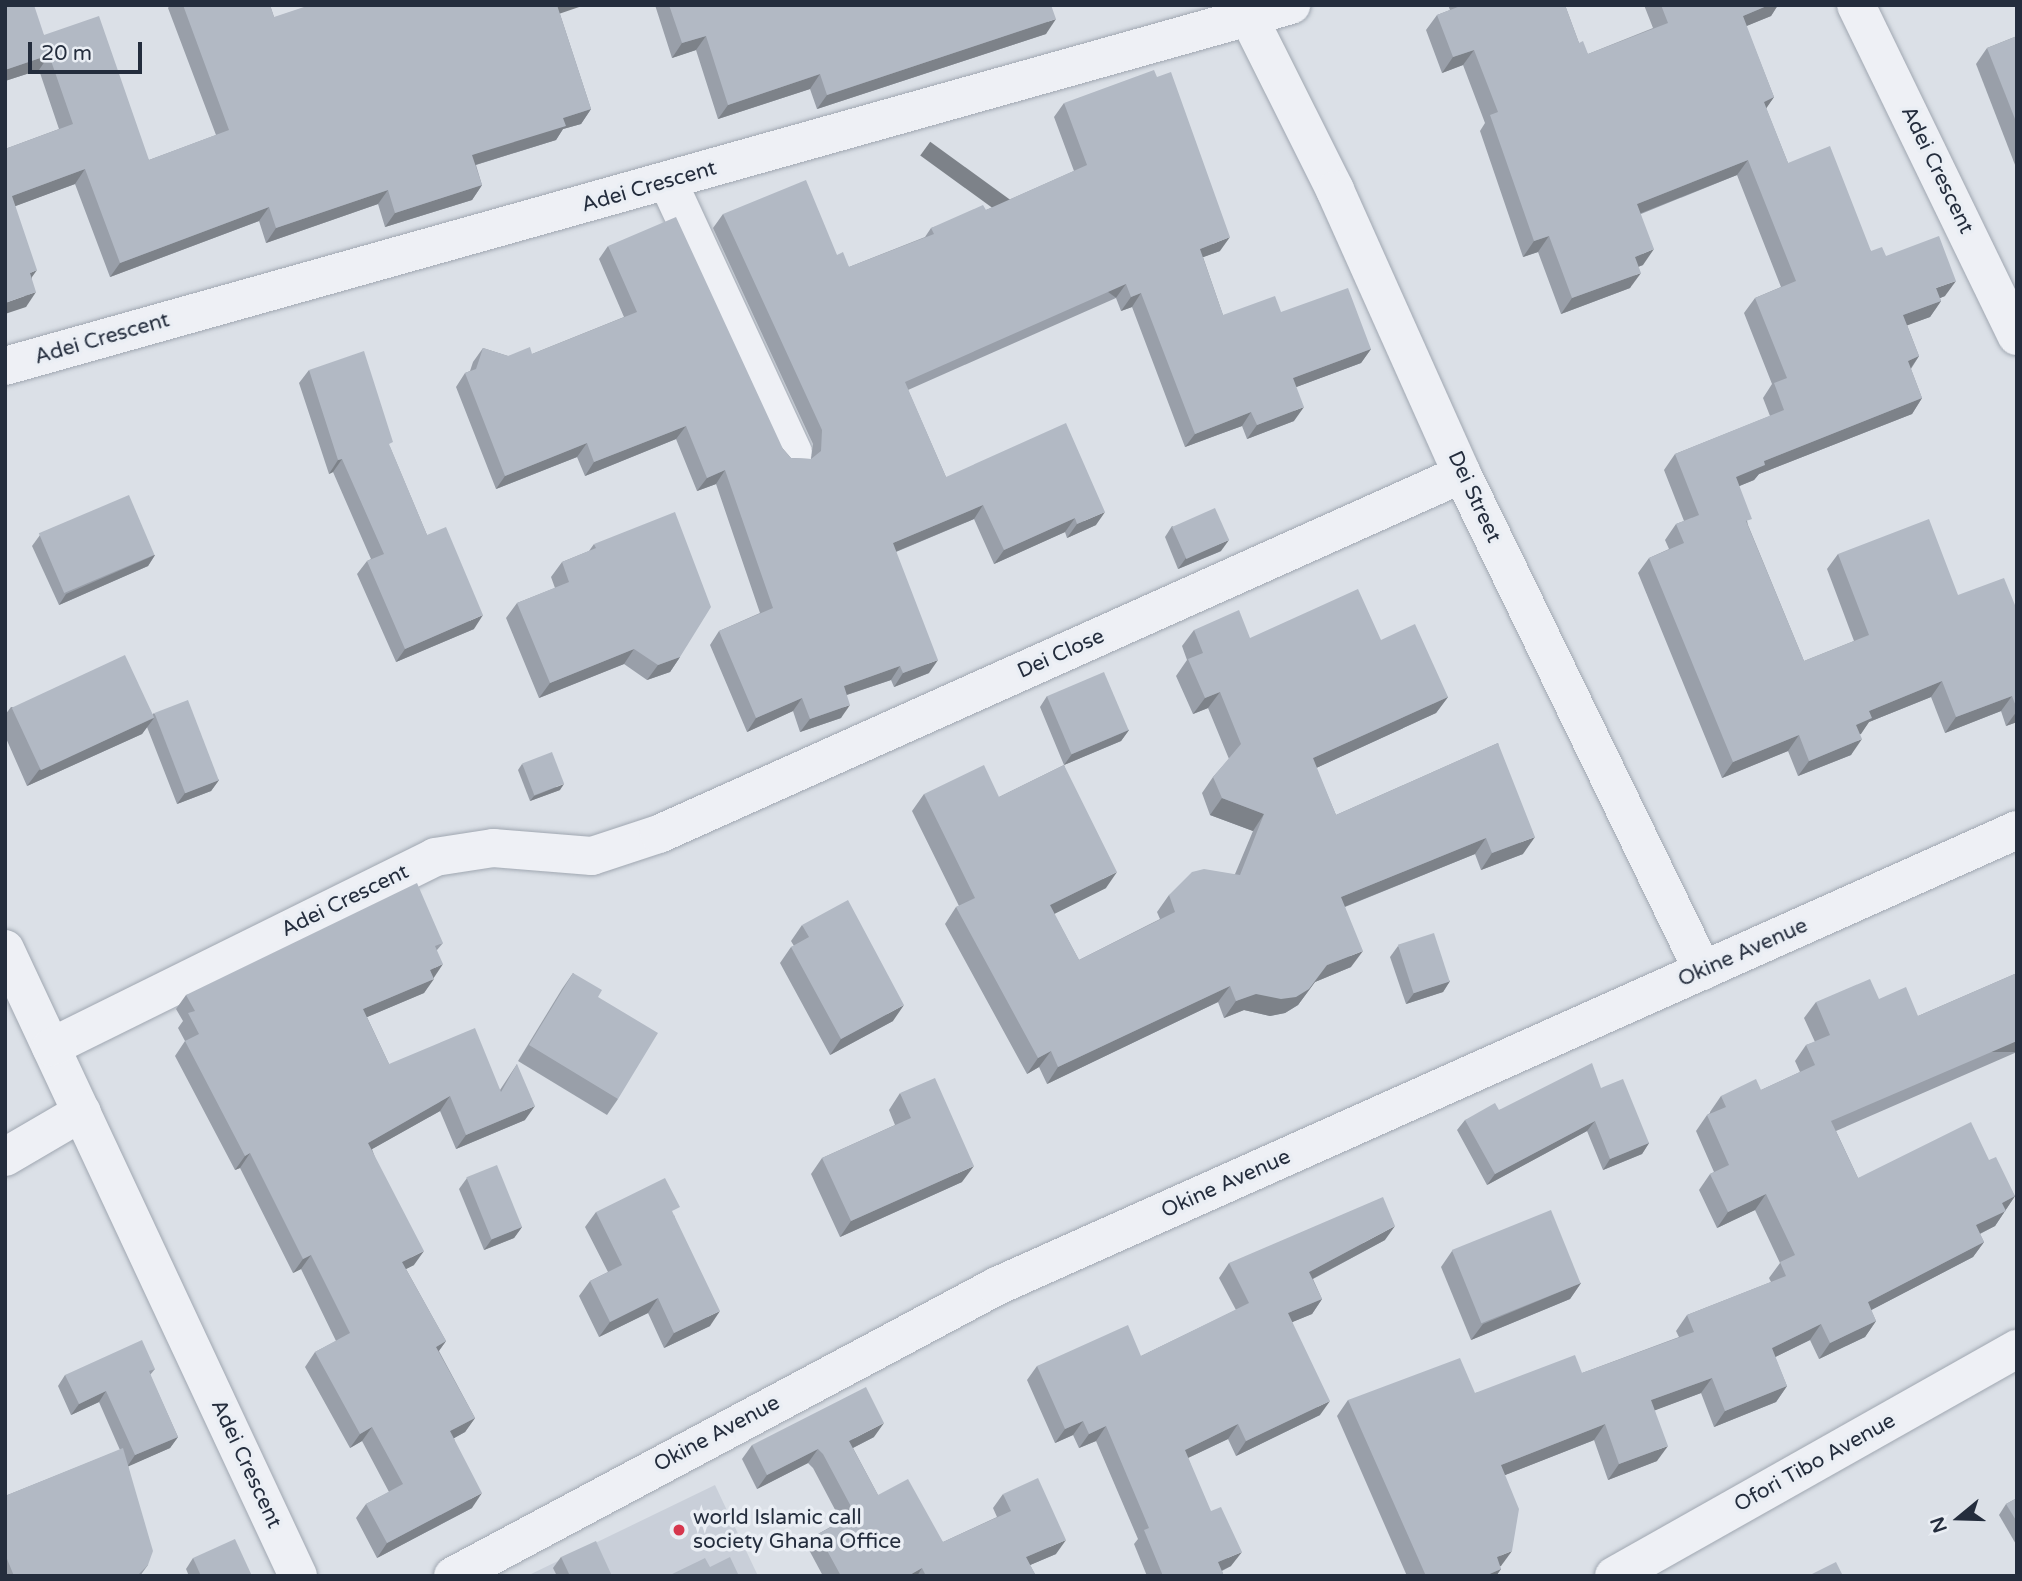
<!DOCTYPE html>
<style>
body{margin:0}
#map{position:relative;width:2022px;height:1581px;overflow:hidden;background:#dbe0e7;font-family:"Varela Round",sans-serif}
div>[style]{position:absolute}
.built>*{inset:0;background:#c9cfd9}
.roads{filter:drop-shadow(0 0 2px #a0a7b1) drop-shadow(0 0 2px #a0a7b1)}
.minor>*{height:38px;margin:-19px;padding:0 19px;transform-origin:19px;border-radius:19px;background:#eef0f5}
.wall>*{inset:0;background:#999fa9}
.shaded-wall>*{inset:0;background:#7d8289;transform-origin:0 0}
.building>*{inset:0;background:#b2b9c4;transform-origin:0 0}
.dots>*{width:19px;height:19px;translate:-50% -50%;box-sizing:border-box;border:4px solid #eaeef4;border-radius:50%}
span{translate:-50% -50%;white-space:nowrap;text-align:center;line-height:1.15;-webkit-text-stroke:7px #eaeef4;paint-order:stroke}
.street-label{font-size:21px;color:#242d3d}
.poi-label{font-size:21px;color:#242d3d}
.left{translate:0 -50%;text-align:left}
.frame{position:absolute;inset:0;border:7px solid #242d3d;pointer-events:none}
.north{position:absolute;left:1924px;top:1483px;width:70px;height:70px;-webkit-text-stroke:5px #eaeef4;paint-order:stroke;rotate:251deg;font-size:19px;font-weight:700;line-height:28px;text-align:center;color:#242d3d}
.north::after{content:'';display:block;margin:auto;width:24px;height:32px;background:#242d3d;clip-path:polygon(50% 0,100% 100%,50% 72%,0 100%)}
.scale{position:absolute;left:28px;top:42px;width:114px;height:32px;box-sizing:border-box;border:4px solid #242d3d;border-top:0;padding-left:9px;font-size:21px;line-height:24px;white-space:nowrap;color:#242d3d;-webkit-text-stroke:5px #eaeef4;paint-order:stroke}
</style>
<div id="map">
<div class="built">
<div style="clip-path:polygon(715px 1485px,758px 1576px,527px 1576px)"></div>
</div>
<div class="roads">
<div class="minor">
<div style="left:1856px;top:5px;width:368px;rotate:64.1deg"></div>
<div style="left:1250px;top:20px;width:190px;rotate:63.4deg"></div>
<div style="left:1335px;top:190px;width:311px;rotate:65.9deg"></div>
<div style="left:1462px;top:474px;width:552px;rotate:64.13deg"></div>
<div style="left:668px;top:182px;width:298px;rotate:65.2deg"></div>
<div style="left:5px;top:366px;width:1336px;rotate:-15.68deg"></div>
<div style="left:5px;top:949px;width:692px;rotate:64.95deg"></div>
<div style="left:51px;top:1047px;width:428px;rotate:-26.3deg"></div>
<div style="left:435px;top:857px;width:59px;rotate:-8.8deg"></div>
<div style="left:493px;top:848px;width:99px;rotate:4.6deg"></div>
<div style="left:592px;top:856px;width:71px;rotate:-18.2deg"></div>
<div style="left:659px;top:834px;width:880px;rotate:-24.15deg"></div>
<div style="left:5px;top:1157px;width:89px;rotate:-30.3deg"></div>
<div style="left:453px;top:1576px;width:616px;rotate:-28.06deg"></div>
<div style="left:997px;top:1286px;width:1117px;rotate:-24.09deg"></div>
<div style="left:1614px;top:1576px;width:463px;rotate:-29.4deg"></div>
</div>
</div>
<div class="wall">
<div style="clip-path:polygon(5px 5px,44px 35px,149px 160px,216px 135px,168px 8px,170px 5px,270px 5px,274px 17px,560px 14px,591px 109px,581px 124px,563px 129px,556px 140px,476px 165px,482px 185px,472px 200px,385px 227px,378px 204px,266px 243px,259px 221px,110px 277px,75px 184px,15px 206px,32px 278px,26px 307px,5px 149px,59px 129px,39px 70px,5px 81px)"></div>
<div style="clip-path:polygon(655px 5px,1051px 5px,1046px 34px,817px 109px,810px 89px,718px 119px,696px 50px,672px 58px)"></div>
<div style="clip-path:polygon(1448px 5px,1565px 5px,1579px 43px,1588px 54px,1653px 28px,1644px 5px,1778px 5px,1771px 16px,1746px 26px,1774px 97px,1766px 108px,1788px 163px,1871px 251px,1886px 256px,1945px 296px,1940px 298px,1941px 301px,1930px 317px,1907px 325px,1919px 356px,1911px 369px,1922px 398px,1912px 414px,1759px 474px,1754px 480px,1739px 486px,1748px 525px,1804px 661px,1854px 641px,1827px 569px,1838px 554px,1958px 595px,2017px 610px,2017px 722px,2006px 726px,2001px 711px,1945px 733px,1931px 697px,1869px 722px,1860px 734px,1851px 755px,1798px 776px,1788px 751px,1722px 778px,1638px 573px,1649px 558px,1669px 549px,1665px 540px,1676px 524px,1684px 521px,1664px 470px,1675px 454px,1770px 416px,1763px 398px,1772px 384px,1744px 313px,1755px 298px,1781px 287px,1737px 175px,1641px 214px,1643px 265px,1638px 267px,1630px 288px,1561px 314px,1538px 252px,1523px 257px,1480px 131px,1485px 123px,1463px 65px,1442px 73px,1426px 30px,1437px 15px,1450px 10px)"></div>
<div style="clip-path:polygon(2017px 36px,2017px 170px,1976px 64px,1987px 48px)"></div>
<div style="clip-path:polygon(1064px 103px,1220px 251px,1203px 257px,1223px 315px,1281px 312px,1371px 349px,1361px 363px,1296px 387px,1294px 421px,1247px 439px,1242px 426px,1185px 447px,1132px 307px,1121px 311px,1116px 298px,908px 390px,946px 477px,1096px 525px,1067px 538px,1065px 532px,994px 564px,974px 519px,896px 552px,929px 673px,894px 687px,891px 680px,847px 695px,841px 718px,800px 732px,793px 711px,747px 732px,710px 645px,719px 631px,760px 613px,716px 484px,697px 491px,676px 439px,585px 476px,577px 457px,496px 489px,456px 387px,465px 373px,470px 371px,473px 362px,483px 348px,508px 356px,532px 354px,624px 317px,599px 259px,608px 246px,791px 458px,811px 459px,813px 444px,713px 228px,723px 214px,837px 255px,849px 267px,925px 237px,931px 228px,986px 210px,1074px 171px,1054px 117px)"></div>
<div style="clip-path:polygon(309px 370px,390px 447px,427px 535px,474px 629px,396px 662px,357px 574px,367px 561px,371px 559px,333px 472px,329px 474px,299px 383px)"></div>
<div style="clip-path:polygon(1172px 526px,1221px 551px,1178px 569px,1165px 537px)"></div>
<div style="clip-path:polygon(40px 535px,155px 555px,148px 566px,59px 605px,32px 546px)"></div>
<div style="clip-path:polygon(594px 544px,680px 657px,670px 672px,647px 680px,624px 664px,539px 698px,506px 618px,517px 603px,555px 588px,551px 577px,562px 562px,589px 551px)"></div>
<div style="clip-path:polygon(1194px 630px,1250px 638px,1381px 640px,1448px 697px,1436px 713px,1316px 768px,1336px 815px,1498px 743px,1523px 854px,1481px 870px,1475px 854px,1345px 907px,1351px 967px,1315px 982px,1298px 1005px,1285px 1013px,1270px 1016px,1244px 1010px,1224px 1018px,1218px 1002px,1047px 1084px,1039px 1067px,1027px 1074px,945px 924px,956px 907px,959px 906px,912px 811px,924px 794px,999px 797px,1064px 765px,1040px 707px,1047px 696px,1129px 730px,1121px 741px,1064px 765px,1106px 888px,1054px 914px,1079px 960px,1160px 919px,1157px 912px,1169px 895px,1235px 874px,1253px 831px,1210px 815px,1202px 793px,1213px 777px,1229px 759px,1208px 708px,1193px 714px,1176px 676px,1187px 660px,1182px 646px)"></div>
<div style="clip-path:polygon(11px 707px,152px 715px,154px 713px,219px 780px,211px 791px,177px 804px,147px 727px,142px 734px,27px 786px,5px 736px,5px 715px)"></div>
<div style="clip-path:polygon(522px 764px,560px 790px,530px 801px,518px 770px)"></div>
<div style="clip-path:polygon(802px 925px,893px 1021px,830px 1055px,780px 963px,791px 947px,794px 946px,791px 941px)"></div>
<div style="clip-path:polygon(443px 943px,437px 950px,434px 977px,424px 993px,367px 1017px,389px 1064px,500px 1090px,517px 1064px,525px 1120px,456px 1149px,440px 1111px,372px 1149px,414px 1265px,406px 1269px,446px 1341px,439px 1351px,475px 1418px,465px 1432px,454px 1438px,472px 1508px,377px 1558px,356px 1518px,366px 1504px,389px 1492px,362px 1441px,350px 1448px,305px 1367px,315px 1352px,336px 1341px,301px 1269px,293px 1273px,240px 1168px,235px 1170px,175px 1056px,185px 1041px,178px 1028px,183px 1021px,176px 1009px,186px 995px)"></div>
<div style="clip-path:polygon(1398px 946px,1450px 981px,1443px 992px,1406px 1004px,1390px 957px)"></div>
<div style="clip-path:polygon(573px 973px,598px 997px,618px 1099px,607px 1115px,518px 1061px,562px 989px)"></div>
<div style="clip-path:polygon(2017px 973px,2017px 1052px,1836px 1131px,1858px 1178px,1989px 1160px,2015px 1196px,1995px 1226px,1980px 1234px,1984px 1242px,1973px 1257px,1871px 1310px,1876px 1321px,1865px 1337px,1819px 1359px,1810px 1340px,1775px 1357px,1787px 1386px,1776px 1402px,1714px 1427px,1701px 1393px,1655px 1410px,1657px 1461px,1608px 1480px,1594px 1440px,1505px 1475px,1500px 1567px,1501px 1569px,1496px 1576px,1407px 1576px,1337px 1416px,1348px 1400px,1475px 1393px,1582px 1373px,1679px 1337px,1676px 1331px,1687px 1315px,1771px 1282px,1769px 1278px,1780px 1263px,1755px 1210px,1717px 1228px,1699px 1190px,1710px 1174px,1714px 1172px,1696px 1131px,1707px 1115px,1710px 1113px,1710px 1112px,1721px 1096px,1761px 1090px,1800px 1072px,1795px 1061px,1806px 1045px,1815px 1042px,1804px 1018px,1816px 1002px,1879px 999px,1918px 1016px)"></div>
<div style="clip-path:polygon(1601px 1088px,1649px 1143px,1642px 1154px,1603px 1170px,1587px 1131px,1487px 1185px,1457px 1130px,1465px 1120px,1499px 1110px)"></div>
<div style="clip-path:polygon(900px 1093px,962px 1182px,840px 1237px,811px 1174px,822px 1158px,895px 1125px,889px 1110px)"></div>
<div style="clip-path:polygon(467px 1178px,522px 1227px,514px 1238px,484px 1250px,459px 1189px)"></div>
<div style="clip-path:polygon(596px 1212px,674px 1215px,710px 1326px,664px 1348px,648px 1313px,599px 1337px,579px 1296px,590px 1281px,608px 1272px,585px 1227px)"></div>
<div style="clip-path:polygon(1385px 1240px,1313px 1279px,1322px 1299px,1312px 1314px,1292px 1322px,1320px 1415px,1236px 1456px,1228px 1439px,1188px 1458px,1231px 1566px,1222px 1571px,1224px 1576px,1147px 1576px,1134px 1544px,1138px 1539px,1096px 1441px,1079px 1448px,1073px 1435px,1055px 1443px,1027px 1380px,1037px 1366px,1141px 1356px,1236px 1310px,1219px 1278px,1229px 1263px)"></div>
<div style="clip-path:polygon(1452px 1251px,1581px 1283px,1570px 1299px,1471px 1340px,1441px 1267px)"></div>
<div style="clip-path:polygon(155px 1369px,150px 1375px,178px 1437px,170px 1448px,128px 1466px,148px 1565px,140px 1576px,5px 1576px,5px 1496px,120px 1450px,99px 1402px,71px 1415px,58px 1386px,65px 1375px)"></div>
<div style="clip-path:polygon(874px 1437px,853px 1448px,878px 1495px,943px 1542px,997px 1517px,993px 1508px,1003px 1494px,1056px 1554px,1030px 1565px,1036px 1576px,823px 1576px,808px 1548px,818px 1534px,841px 1521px,813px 1468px,808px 1463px,757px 1489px,742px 1459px,752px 1445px)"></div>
<div style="clip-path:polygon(2017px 1498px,2017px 1546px,1999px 1515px,2006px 1504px)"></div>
<div style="clip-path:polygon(561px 1557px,612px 1576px,557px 1576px,553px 1568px)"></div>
<div style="clip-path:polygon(193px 1558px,252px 1576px,189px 1576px,186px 1569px)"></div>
</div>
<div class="shaded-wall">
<div style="clip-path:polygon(556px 5px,585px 5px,547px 18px)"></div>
<div style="clip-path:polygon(1769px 5px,1778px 5px,1771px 16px,1732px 32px,1743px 16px)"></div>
<div style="clip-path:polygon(1056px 19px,1046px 34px,817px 109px,827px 95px)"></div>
<div style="clip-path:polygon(706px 36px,696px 50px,672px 58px,682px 43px)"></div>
<div style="clip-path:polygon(1474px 50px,1463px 65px,1442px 73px,1453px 57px)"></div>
<div style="clip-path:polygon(49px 55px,39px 70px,5px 81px,5px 70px)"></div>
<div style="clip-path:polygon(820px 74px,810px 89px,718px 119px,728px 105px)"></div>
<div style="clip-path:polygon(1774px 97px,1763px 113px,1764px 102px)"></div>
<div style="clip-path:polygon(591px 109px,581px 124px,563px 129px,556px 140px,462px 169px,472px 155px,563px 118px)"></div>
<div style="clip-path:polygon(1748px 160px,1737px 175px,1626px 219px,1637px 204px)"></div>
<div style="clip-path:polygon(85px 169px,75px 184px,5px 210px,12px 196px)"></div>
<div style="clip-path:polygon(482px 185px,472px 200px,385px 227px,395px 213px)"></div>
<div style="clip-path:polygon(388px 190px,378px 204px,266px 243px,276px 228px)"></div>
<div style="clip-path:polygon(269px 207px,259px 221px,110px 277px,120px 263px)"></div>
<div style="clip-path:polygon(1549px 236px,1538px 252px,1523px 257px,1534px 241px)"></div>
<div style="clip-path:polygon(1230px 237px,1220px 251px,1190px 262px,1200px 249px)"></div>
<div style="clip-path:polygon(1654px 249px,1643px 265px,1624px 272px,1635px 257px)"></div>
<div style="clip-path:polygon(37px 270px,27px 284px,30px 273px)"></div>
<div style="clip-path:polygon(1641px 273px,1630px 288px,1561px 314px,1572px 298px)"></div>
<div style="clip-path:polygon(1956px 281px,1945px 296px,1925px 304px,1936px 288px)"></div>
<div style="left:1126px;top:284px;width:17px;height:242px;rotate:126deg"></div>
<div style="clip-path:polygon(36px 292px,26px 307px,5px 314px,5px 303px)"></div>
<div style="clip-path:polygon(1141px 293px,1132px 307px,1121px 311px,1131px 297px)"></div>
<div style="clip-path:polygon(1941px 301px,1930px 317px,1892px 331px,1903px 315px)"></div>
<div style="clip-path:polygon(1371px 349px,1361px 363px,1283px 392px,1293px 378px)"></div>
<div style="clip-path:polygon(1919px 356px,1908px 372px,1908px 361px)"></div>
<div style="clip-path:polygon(1922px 398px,1912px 414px,1759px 474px,1754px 480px,1725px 492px,1736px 477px,1764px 461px)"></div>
<div style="clip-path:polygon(1304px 407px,1294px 421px,1247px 439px,1257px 425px)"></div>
<div style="clip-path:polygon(1251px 412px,1242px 426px,1185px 447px,1195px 434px)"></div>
<div style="clip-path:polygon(686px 426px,676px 439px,585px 476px,594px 462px)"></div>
<div style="clip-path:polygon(587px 443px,577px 457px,496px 489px,505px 476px)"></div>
<div style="clip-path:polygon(342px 459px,333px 472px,329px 474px,338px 460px)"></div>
<div style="clip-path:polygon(725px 470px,716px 484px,697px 491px,707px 478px)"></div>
<div style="clip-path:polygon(983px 505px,974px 519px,883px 557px,893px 543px)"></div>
<div style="clip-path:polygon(1105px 512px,1096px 525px,1067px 538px,1077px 524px)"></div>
<div style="clip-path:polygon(1075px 518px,1065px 532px,994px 564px,1004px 550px)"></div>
<div style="clip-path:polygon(1229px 540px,1221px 551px,1178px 569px,1186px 558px)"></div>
<div style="clip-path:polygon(155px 555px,148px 566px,59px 605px,66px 594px)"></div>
<div style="clip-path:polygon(483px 615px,474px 629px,396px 662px,405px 649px)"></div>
<div style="clip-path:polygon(634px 649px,624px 664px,539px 698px,550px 683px)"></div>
<div style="clip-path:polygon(680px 657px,670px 672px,647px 680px,658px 665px)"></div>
<div style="clip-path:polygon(938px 660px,929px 673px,894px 687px,903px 673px)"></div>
<div style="clip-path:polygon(900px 666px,891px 680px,834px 699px,844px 686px)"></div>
<div style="clip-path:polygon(1942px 681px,1931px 697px,1869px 722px,1861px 734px,1845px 740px,1856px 725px,1869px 711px)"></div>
<div style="clip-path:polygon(1220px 692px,1208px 708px,1193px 714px,1205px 698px)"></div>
<div style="clip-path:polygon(2012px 696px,2001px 711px,1945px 733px,1956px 717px)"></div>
<div style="clip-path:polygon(1448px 697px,1436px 713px,1301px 775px,1313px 758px)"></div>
<div style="clip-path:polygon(802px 698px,793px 711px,747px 732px,756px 718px)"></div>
<div style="clip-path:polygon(850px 705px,841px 718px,800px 732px,810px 719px)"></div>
<div style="clip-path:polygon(2017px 711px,2017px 722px,2006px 726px)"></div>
<div style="clip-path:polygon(154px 718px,142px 734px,27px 786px,39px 770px)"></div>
<div style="clip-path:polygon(1129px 730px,1121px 741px,1064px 765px,1072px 754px)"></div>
<div style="clip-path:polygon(1799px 735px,1788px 751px,1722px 778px,1733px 762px)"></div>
<div style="clip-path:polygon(1862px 739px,1851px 755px,1798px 776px,1809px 761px)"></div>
<div style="clip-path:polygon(219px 780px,211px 791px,177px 804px,185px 793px)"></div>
<div style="clip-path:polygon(564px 784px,560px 790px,530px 801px,534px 796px)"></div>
<div style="clip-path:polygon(1222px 798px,1264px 814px,1253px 831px,1210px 815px)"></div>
<div style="clip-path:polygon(1535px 837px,1523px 854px,1481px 870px,1492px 853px)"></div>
<div style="clip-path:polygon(1486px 838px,1475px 854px,1329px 913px,1341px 897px)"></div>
<div style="clip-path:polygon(1117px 872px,1106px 888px,1038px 922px,1050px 905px)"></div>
<div style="clip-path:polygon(1363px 951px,1351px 967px,1315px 982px,1298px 1005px,1285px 1013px,1270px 1016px,1244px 1010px,1224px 1018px,1236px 1001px)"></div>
<div style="clip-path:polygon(443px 964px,433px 979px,430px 970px)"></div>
<div style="clip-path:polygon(434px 979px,424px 993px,353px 1023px,363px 1009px)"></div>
<div style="clip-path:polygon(1450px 981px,1443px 992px,1406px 1004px,1414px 993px)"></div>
<div style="clip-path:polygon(1230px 986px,1218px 1002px,1047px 1084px,1058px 1067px)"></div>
<div style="clip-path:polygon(904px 1005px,893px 1021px,830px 1055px,841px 1039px)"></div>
<div style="left:2017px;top:1041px;width:11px;height:202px;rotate:90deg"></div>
<div style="clip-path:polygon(1051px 1051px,1039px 1067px,1027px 1074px,1038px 1058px)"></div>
<div style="clip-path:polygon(450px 1096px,440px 1111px,358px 1157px,368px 1143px)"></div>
<div style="clip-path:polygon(535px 1106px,525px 1120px,456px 1149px,466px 1135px)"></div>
<div style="clip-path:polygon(1595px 1121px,1587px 1131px,1487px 1185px,1495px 1174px)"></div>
<div style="clip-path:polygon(1649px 1143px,1642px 1154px,1603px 1170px,1610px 1159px)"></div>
<div style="clip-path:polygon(250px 1153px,240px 1168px,235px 1170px,245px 1156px)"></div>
<div style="clip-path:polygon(974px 1166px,962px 1182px,840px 1237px,851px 1221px)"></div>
<div style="clip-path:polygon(1766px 1194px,1755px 1210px,1717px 1228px,1728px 1212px)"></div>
<div style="clip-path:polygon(2015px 1196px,1995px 1226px,1965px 1241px,1976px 1225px,2002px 1203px)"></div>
<div style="clip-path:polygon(1395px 1226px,1385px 1240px,1299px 1286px,1309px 1272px)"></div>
<div style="clip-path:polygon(522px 1227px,514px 1238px,484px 1250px,492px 1239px)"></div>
<div style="clip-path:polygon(1984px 1242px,1973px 1257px,1856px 1318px,1868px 1302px)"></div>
<div style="clip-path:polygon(424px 1251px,414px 1265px,392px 1276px,402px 1262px)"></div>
<div style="clip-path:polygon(311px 1255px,301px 1269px,293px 1273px,303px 1259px)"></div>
<div style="clip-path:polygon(1581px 1283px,1570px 1299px,1471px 1340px,1483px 1324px)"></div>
<div style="clip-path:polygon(658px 1298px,648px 1313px,599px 1337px,610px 1322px)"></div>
<div style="clip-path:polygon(1322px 1299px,1312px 1314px,1278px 1328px,1288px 1313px)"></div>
<div style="clip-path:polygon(720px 1311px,710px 1326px,664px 1348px,674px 1333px)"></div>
<div style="clip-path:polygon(1876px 1321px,1865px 1337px,1819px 1359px,1830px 1343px)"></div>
<div style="clip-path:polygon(1821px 1324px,1810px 1340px,1761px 1364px,1772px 1348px)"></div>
<div style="clip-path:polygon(446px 1341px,435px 1356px,436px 1347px)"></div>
<div style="clip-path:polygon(1712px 1378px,1701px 1393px,1640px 1416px,1651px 1400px)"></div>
<div style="clip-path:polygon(1787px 1386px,1776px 1402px,1714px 1427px,1725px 1411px)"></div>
<div style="clip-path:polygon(106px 1391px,99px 1402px,71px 1415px,79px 1404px)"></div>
<div style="clip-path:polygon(1330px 1401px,1320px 1415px,1236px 1456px,1246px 1441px)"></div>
<div style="clip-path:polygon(475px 1418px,465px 1432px,440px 1446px,450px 1431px)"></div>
<div style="clip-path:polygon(1083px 1421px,1073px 1435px,1055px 1443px,1065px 1429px)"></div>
<div style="clip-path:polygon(884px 1423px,874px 1437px,839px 1455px,849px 1441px)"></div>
<div style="clip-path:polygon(1238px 1424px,1228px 1439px,1175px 1464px,1185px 1450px)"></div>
<div style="clip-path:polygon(1605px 1424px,1594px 1440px,1490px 1481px,1501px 1465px)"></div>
<div style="clip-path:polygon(1106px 1426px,1096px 1441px,1079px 1448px,1089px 1434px)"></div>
<div style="clip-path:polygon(372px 1427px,362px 1441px,350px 1448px,360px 1434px)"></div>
<div style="clip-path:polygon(178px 1437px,170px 1448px,127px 1467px,135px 1455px)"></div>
<div style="clip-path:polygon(1668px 1446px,1657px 1461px,1608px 1480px,1619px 1464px)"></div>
<div style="clip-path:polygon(818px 1449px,808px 1463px,757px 1489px,767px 1475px)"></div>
<div style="clip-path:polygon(482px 1493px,472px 1508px,377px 1558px,387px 1543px)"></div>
<div style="clip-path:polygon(1066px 1540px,1056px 1554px,1016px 1571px,1026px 1557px)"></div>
<div style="clip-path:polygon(1512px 1551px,1501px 1566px,1485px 1573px,1497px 1557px)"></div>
<div style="clip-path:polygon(1242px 1552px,1231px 1566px,1210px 1576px,1218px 1562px)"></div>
<div style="clip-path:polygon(922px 1568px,917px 1576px,908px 1576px)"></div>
<div style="clip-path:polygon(1501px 1569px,1496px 1576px,1485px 1576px)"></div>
</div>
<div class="building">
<div style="clip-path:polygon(5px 5px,34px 5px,44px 35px,99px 16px,149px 160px,229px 130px,183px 5px,270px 5px,274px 17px,310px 5px,557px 5px,591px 109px,563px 118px,566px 126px,472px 155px,482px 185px,395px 213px,388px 190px,276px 228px,269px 207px,120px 263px,85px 169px,12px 196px,37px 270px,30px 273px,36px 292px,5px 303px,5px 149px,73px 124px,49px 55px,5px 70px)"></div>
<div style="clip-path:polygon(669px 5px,1051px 5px,1056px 19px,827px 95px,820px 74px,728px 105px,706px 36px,682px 43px)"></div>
<div style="clip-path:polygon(1463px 5px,1565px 5px,1579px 43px,1583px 41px,1588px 54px,1668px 23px,1661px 5px,1769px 5px,1743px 16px,1774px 97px,1764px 102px,1788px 163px,1830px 146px,1871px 251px,1882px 247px,1886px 256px,1939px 236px,1956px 281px,1936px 288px,1941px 301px,1903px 315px,1919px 356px,1908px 361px,1922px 398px,1764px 461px,1765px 465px,1736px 477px,1752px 519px,1746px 521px,1804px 661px,1869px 635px,1838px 554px,1929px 519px,1958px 595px,2004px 578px,2017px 610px,2017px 709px,2012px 696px,1956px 717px,1942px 681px,1869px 711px,1872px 718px,1856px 725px,1862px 739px,1809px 761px,1799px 735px,1733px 762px,1649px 558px,1684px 543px,1676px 524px,1699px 515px,1675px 454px,1784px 410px,1774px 383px,1787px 378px,1755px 298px,1796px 281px,1748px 160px,1637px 204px,1654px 249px,1635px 257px,1641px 273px,1572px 298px,1549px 236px,1534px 241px,1490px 115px,1498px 112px,1474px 50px,1453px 57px,1437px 15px)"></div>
<div style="clip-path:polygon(2017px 36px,2017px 124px,1987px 48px)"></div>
<div style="clip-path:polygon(1154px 70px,1157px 77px,1171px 72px,1230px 237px,1200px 249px,1223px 315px,1275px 296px,1281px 312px,1348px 288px,1371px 349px,1293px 378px,1304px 407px,1257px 425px,1251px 412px,1195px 434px,1141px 293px,1131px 297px,1126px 284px,905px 382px,946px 477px,1066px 423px,1105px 512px,1077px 524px,1075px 518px,1004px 550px,983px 505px,893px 543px,938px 660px,903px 673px,900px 666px,844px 686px,850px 705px,810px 719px,802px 698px,756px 718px,719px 631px,773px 608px,725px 470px,707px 478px,686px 426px,594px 462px,587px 443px,505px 476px,465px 373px,476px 369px,483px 348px,508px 356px,530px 347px,532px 354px,637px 312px,608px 246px,676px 217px,783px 449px,791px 458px,811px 459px,821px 451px,822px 430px,723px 214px,806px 180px,837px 255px,843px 252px,849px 267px,934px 234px,931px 228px,983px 205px,986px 210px,1087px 165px,1064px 103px)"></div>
<div style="clip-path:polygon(364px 351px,393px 442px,389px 444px,427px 535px,446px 527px,483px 615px,405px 649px,367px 561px,384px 554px,342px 459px,338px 460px,309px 370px)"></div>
<div style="left:129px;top:495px;width:65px;height:98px;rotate:67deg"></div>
<div style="left:1215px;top:508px;width:35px;height:47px;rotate:66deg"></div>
<div style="clip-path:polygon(675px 512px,711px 607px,680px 657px,658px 665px,634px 649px,550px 683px,517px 603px,569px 582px,562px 562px,596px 548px,594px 544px)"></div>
<div style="clip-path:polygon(1358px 589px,1381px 640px,1415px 624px,1448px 697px,1313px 758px,1336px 815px,1498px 743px,1535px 837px,1492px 853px,1486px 838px,1341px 897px,1363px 951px,1327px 965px,1309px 989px,1296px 997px,1281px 999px,1256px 994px,1236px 1001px,1230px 986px,1058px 1067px,1051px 1051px,1038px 1058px,956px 907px,975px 898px,924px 794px,984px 765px,999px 797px,1064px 765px,1117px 872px,1050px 905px,1079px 960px,1175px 912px,1169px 895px,1192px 872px,1204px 869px,1240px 875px,1264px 814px,1222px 798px,1213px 777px,1241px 744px,1220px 692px,1205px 698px,1188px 659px,1203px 653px,1194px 630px,1239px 610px,1250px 638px)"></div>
<div style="left:125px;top:655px;width:69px;height:125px;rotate:65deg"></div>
<div style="left:1104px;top:672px;width:63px;height:62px;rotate:67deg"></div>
<div style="left:188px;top:700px;width:86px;height:36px;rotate:69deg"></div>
<div style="left:552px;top:752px;width:34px;height:32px;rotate:69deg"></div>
<div style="clip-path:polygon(417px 883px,443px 943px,435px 946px,443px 964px,430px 970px,434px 979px,363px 1009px,389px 1064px,475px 1028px,501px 1092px,517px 1064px,535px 1106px,466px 1135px,450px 1096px,368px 1143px,424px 1251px,402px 1262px,446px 1341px,436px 1347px,475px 1418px,450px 1431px,482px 1493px,387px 1543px,366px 1504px,403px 1484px,372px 1427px,360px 1434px,315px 1352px,350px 1333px,311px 1255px,303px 1259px,250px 1153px,245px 1156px,185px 1041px,199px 1034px,188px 1013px,195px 1011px,186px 995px)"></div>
<div style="clip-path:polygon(848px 900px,904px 1005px,841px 1039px,791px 947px,809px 937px,802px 925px)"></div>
<div style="left:1434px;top:933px;width:51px;height:38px;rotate:72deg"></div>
<div style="clip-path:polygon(573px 973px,602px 990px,598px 997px,658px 1033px,618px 1099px,529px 1045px)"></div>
<div style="clip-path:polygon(2017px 973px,2017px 1041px,1831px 1121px,1858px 1178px,1971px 1122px,1989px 1160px,1996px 1157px,2015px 1196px,2002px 1203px,2006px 1211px,1976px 1225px,1984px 1242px,1868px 1302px,1876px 1321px,1830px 1343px,1821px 1324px,1772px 1348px,1787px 1386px,1725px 1411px,1712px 1378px,1651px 1400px,1668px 1446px,1619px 1464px,1605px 1424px,1501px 1465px,1519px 1509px,1512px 1551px,1497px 1557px,1501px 1569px,1485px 1576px,1426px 1576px,1348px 1400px,1460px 1358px,1475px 1393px,1575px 1355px,1582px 1373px,1694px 1332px,1687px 1315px,1786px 1276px,1780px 1262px,1795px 1255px,1766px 1194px,1728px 1212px,1710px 1174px,1729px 1165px,1707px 1115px,1726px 1107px,1721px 1096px,1756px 1079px,1761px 1090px,1815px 1065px,1806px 1045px,1830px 1035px,1816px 1002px,1870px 979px,1879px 999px,1906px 987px,1918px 1016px)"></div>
<div style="clip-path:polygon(1592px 1063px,1601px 1088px,1623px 1079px,1649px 1143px,1610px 1159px,1595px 1121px,1495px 1174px,1465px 1120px,1495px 1103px,1499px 1110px)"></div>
<div style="clip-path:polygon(935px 1078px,974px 1166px,851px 1221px,822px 1158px,911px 1118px,900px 1093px)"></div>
<div style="left:497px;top:1165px;width:67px;height:33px;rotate:68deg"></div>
<div style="clip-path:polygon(665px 1178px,680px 1207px,672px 1211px,720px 1311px,674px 1333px,658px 1298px,610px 1322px,590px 1281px,622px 1265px,596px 1212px)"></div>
<div style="clip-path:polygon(1383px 1197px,1395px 1226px,1309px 1272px,1322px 1299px,1288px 1313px,1330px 1401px,1246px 1441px,1238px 1424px,1185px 1450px,1211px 1511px,1221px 1507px,1242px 1552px,1218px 1562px,1224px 1576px,1163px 1576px,1144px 1530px,1149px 1528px,1106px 1426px,1089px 1434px,1083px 1421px,1065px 1429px,1037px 1366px,1128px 1325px,1141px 1356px,1249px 1303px,1229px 1263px)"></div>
<div style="left:1551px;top:1210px;width:79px;height:107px;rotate:68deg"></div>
<div style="clip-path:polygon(142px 1340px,155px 1369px,149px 1371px,178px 1437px,135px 1455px,106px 1391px,79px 1404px,65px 1375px)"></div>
<div style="clip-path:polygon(866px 1387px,884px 1423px,849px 1441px,878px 1495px,908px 1479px,943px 1542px,1011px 1511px,1003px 1494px,1038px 1478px,1066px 1540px,1026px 1557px,1036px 1576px,926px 1576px,922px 1568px,908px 1576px,841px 1576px,818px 1534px,855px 1514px,823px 1454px,818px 1449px,767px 1475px,752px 1445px)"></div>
<div style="clip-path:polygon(123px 1448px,153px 1551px,148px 1565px,137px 1576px,14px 1576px,5px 1554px,5px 1496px)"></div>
<div style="clip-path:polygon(2017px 1498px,2017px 1522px,2006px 1504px)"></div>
<div style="clip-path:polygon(235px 1539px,252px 1576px,201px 1576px,193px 1558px)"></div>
<div style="clip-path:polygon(596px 1541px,612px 1576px,570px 1576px,561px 1557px)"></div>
<div style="clip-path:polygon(730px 1557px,739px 1576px,668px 1576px,705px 1558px,710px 1567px)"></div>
<div style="clip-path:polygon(1836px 1562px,1843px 1576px,1808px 1576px)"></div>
</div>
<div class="dots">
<div style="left:679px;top:1530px;background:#d6364d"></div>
</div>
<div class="street-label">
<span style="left:1937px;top:170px;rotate:64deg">Adei Crescent</span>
<span style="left:649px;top:187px;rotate:-16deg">Adei Crescent</span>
<span style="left:102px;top:339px;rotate:-16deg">Adei Crescent</span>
<span style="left:1474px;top:497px;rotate:65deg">Dei Street</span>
<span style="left:1061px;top:654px;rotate:-24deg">Dei Close</span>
<span style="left:345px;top:901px;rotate:-26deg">Adei Crescent</span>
<span style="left:1743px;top:953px;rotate:-24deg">Okine Avenue</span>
<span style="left:1226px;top:1184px;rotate:-24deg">Okine Avenue</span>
<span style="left:717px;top:1434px;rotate:-28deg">Okine Avenue</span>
<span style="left:1815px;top:1463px;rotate:-29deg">Ofori Tibo Avenue</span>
<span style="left:246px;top:1464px;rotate:65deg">Adei Crescent</span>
</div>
<div class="poi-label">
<span class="left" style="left:693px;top:1530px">world Islamic call<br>society Ghana Office</span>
</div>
<div class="frame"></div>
<div class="north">N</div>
<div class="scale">20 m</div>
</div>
